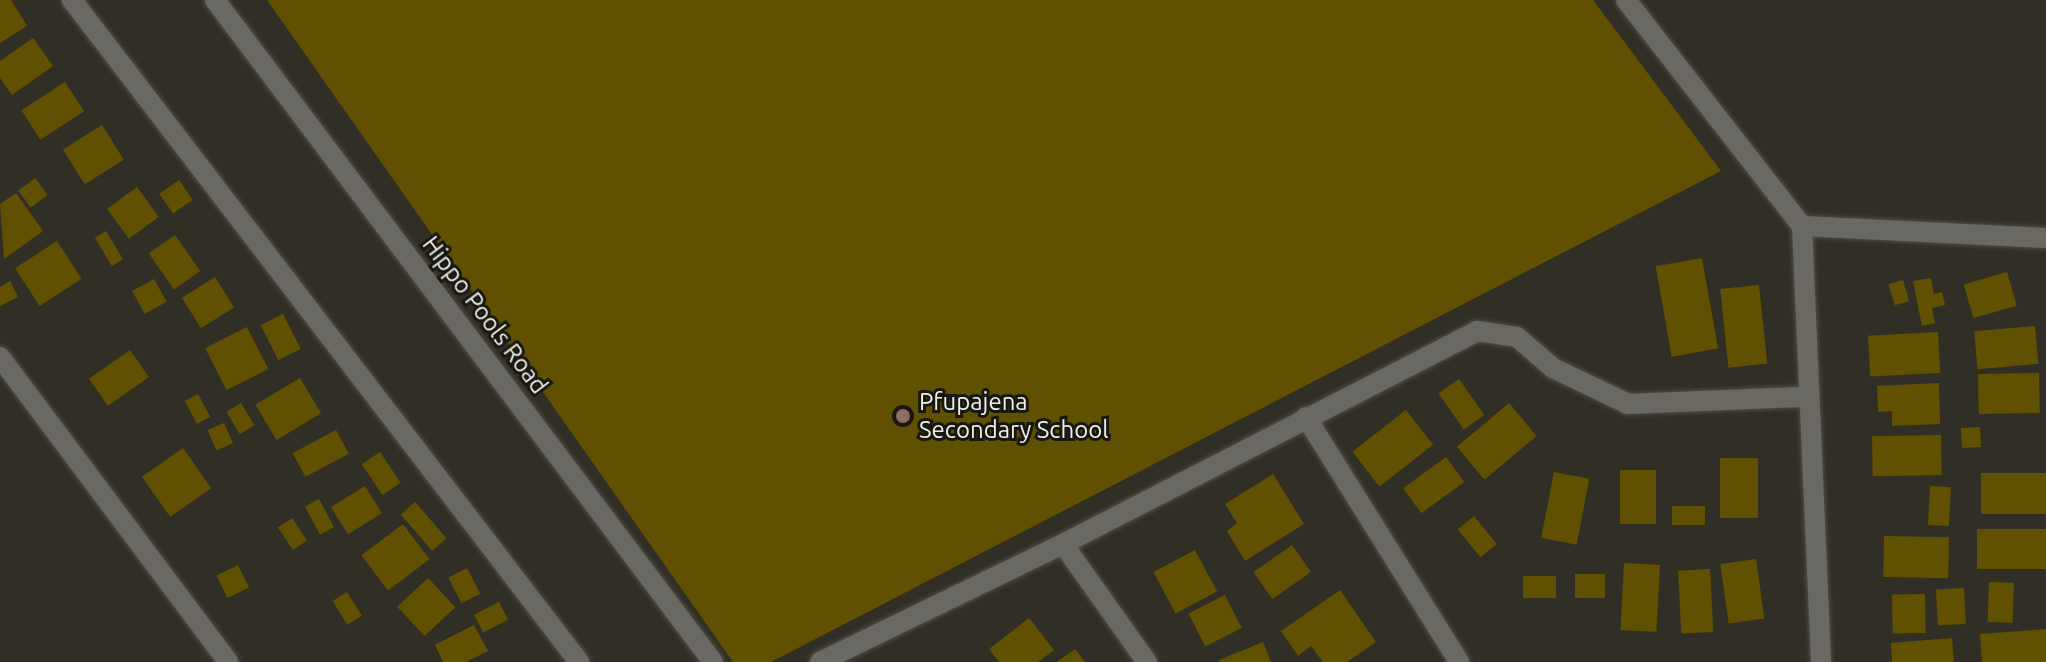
<!DOCTYPE html>
<style>
body{margin:0}
#map{position:relative;width:2046px;height:662px;overflow:hidden;background:#312f25;font-family:Ubuntu,sans-serif}
div>[style]{position:absolute}
.building>*{inset:0;background:#605102;transform-origin:0 0}
.roads{filter:drop-shadow(0 0 2px #4f4d44) drop-shadow(0 0 2px #4f4d44)}
.minor>*{height:20px;margin:-10px;padding:0 10px;transform-origin:10px;border-radius:10px;background:#6a6863}
.dots>*{width:22px;height:22px;translate:-50% -50%;box-sizing:border-box;border:4px solid #181712;border-radius:50%}
span{translate:-50% -50%;white-space:nowrap;text-align:center;line-height:1.15;-webkit-text-stroke:6px #181712;paint-order:stroke}
.street-label{font-size:24px;color:#eeede6}
.poi-label{font-size:24px;color:#eeede6}
.left{translate:0 -50%;text-align:left}
</style>
<div id="map">
<div class="building">
<div style="clip-path:polygon(0 0,11px 0,27px 26px,0 43px)"></div>
<div style="clip-path:polygon(267px 0,1593px 0,1721px 171px,771px 662px,733px 662px)"></div>
<div style="clip-path:polygon(33px 38px,53px 66px,12px 95px,0 78px,0 61px)"></div>
<div style="left:65px;top:82px;width:35px;height:52px;rotate:57deg"></div>
<div style="left:102px;top:125px;width:41px;height:46px;rotate:58deg"></div>
<div style="left:35px;top:178px;width:21px;height:21px;rotate:53deg"></div>
<div style="left:179px;top:180px;width:24px;height:24px;rotate:55deg"></div>
<div style="left:137px;top:187px;width:37px;height:37px;rotate:54deg"></div>
<div style="clip-path:polygon(16px 193px,43px 231px,4px 259px,0 204px)"></div>
<div style="left:106px;top:231px;width:33px;height:13px;rotate:59deg"></div>
<div style="left:175px;top:235px;width:44px;height:32px;rotate:55deg"></div>
<div style="left:57px;top:241px;width:45px;height:50px;rotate:57deg"></div>
<div style="left:1702px;top:258px;width:92px;height:47px;rotate:80deg"></div>
<div style="left:2007px;top:272px;width:35px;height:45px;rotate:74deg"></div>
<div style="left:215px;top:277px;width:36px;height:39px;rotate:58deg"></div>
<div style="clip-path:polygon(1931px 278px,1934px 294px,1942px 292px,1945px 305px,1932px 308px,1935px 323px,1922px 326px,1913px 281px)"></div>
<div style="left:154px;top:279px;width:26px;height:25px;rotate:61deg"></div>
<div style="left:1903px;top:280px;width:22px;height:15px;rotate:74deg"></div>
<div style="clip-path:polygon(10px 281px,18px 297px,0 306px,0 287px)"></div>
<div style="left:1759px;top:285px;width:79px;height:39px;rotate:84deg"></div>
<div style="left:283px;top:314px;width:39px;height:25px;rotate:63deg"></div>
<div style="left:2035px;top:326px;width:38px;height:61px;rotate:85deg"></div>
<div style="left:247px;top:327px;width:47px;height:47px;rotate:63deg"></div>
<div style="left:1938px;top:332px;width:41px;height:70px;rotate:87deg"></div>
<div style="left:130px;top:350px;width:33px;height:50px;rotate:55deg"></div>
<div style="left:2039px;top:373px;width:40px;height:61px;rotate:89deg"></div>
<div style="left:300px;top:378px;width:41px;height:52px;rotate:59deg"></div>
<div style="left:1459px;top:379px;width:44px;height:25px;rotate:55deg"></div>
<div style="clip-path:polygon(1939px 383px,1940px 424px,1892px 426px,1892px 411px,1878px 412px,1877px 386px)"></div>
<div style="left:198px;top:394px;width:26px;height:15px;rotate:62deg"></div>
<div style="left:241px;top:403px;width:26px;height:17px;rotate:59deg"></div>
<div style="left:1509px;top:403px;width:43px;height:68px;rotate:50deg"></div>
<div style="left:1406px;top:410px;width:44px;height:68px;rotate:52deg"></div>
<div style="left:224px;top:423px;width:22px;height:18px;rotate:66deg"></div>
<div style="left:1980px;top:427px;width:20px;height:19px;rotate:87deg"></div>
<div style="left:336px;top:430px;width:27px;height:49px;rotate:62deg"></div>
<div style="left:1941px;top:435px;width:40px;height:69px;rotate:89deg"></div>
<div style="left:183px;top:448px;width:49px;height:50px;rotate:55deg"></div>
<div style="left:380px;top:452px;width:37px;height:22px;rotate:56deg"></div>
<div style="left:1446px;top:457px;width:31px;height:53px;rotate:54deg"></div>
<div style="left:1720px;top:458px;width:38px;height:60px"></div>
<div style="left:1620px;top:470px;width:36px;height:54px"></div>
<div style="left:1554px;top:472px;width:36px;height:67px;rotate:11deg"></div>
<div style="left:2046px;top:473px;width:41px;height:65px;rotate:90deg"></div>
<div style="clip-path:polygon(1273px 474px,1304px 524px,1245px 561px,1227px 531px,1237px 523px,1225px 504px)"></div>
<div style="left:365px;top:486px;width:32px;height:40px;rotate:58deg"></div>
<div style="left:1930px;top:486px;width:21px;height:39px;rotate:3deg"></div>
<div style="left:319px;top:499px;width:32px;height:16px;rotate:62deg"></div>
<div style="left:415px;top:502px;width:48px;height:19px;rotate:49deg"></div>
<div style="left:1672px;top:506px;width:33px;height:19px"></div>
<div style="left:1474px;top:516px;width:36px;height:21px;rotate:51deg"></div>
<div style="left:292px;top:518px;width:27px;height:17px;rotate:56deg"></div>
<div style="left:403px;top:524px;width:44px;height:52px;rotate:53deg"></div>
<div style="left:2046px;top:529px;width:40px;height:69px;rotate:90deg"></div>
<div style="left:1884px;top:536px;width:65px;height:41px;rotate:1deg"></div>
<div style="left:1292px;top:545px;width:33px;height:47px;rotate:55deg"></div>
<div style="left:1195px;top:550px;width:47px;height:47px;rotate:62deg"></div>
<div style="left:1756px;top:559px;width:60px;height:36px;rotate:82deg"></div>
<div style="left:1624px;top:563px;width:36px;height:67px;rotate:3deg"></div>
<div style="left:238px;top:565px;width:25px;height:24px;rotate:64deg"></div>
<div style="left:467px;top:568px;width:29px;height:21px;rotate:63deg"></div>
<div style="left:1710px;top:569px;width:63px;height:32px;rotate:87deg"></div>
<div style="left:1605px;top:574px;width:24px;height:30px;rotate:90deg"></div>
<div style="left:1556px;top:576px;width:22px;height:33px;rotate:90deg"></div>
<div style="left:428px;top:578px;width:40px;height:42px;rotate:47deg"></div>
<div style="left:1989px;top:582px;width:25px;height:40px;rotate:2deg"></div>
<div style="left:1964px;top:588px;width:36px;height:28px;rotate:87deg"></div>
<div style="clip-path:polygon(1340px 590px,1376px 642px,1347px 662px,1323px 662px,1311px 646px,1298px 656px,1281px 631px)"></div>
<div style="left:347px;top:592px;width:28px;height:17px;rotate:58deg"></div>
<div style="left:1925px;top:594px;width:39px;height:33px;rotate:89deg"></div>
<div style="left:1225px;top:595px;width:37px;height:41px;rotate:63deg"></div>
<div style="left:499px;top:602px;width:20px;height:28px;rotate:63deg"></div>
<div style="clip-path:polygon(1029px 618px,1054px 650px,1038px 662px,999px 662px,989px 649px)"></div>
<div style="clip-path:polygon(474px 625px,488px 651px,466px 662px,443px 662px,435px 645px)"></div>
<div style="clip-path:polygon(2046px 629px,2046px 662px,1982px 662px,1980px 634px)"></div>
<div style="clip-path:polygon(1952px 638px,1954px 662px,1892px 662px,1891px 643px)"></div>
<div style="clip-path:polygon(1263px 642px,1271px 662px,1220px 662px,1219px 660px)"></div>
<div style="clip-path:polygon(1075px 649px,1085px 662px,1057px 662px)"></div>
</div>
<div class="roads">
<div class="minor">
<div style="left:72px;top:0;width:834px;rotate:52.55deg"></div>
<div style="left:215px;top:0;width:828px;rotate:53.05deg"></div>
<div style="left:1626px;top:0;width:286px;rotate:52.1deg"></div>
<div style="left:1802px;top:226px;width:436px;rotate:87.5deg"></div>
<div style="left:1802px;top:226px;width:244px;rotate:2.8deg"></div>
<div style="left:0;top:357px;width:381px;rotate:53.2deg"></div>
<div style="left:1306px;top:417px;width:289px;rotate:58deg"></div>
<div style="left:1063px;top:544px;width:145px;rotate:54.6deg"></div>
<div style="left:820px;top:662px;width:270px;rotate:-25.9deg"></div>
<div style="left:1063px;top:544px;width:466px;rotate:-27.2deg"></div>
<div style="left:1477px;top:331px;width:40px;rotate:8.5deg"></div>
<div style="left:1517px;top:337px;width:48px;rotate:40.7deg"></div>
<div style="left:1553px;top:368px;width:83px;rotate:25.6deg"></div>
<div style="left:1628px;top:404px;width:178px;rotate:-2.3deg"></div>
</div>
</div>
<div class="dots">
<div style="left:903px;top:416px;background:#8d6e63"></div>
</div>
<div class="street-label">
<span style="left:485px;top:315px;rotate:53deg">Hippo Pools Road</span>
</div>
<div class="poi-label">
<span class="left" style="left:919px;top:416px">Pfupajena<br>Secondary School</span>
</div>
</div>
